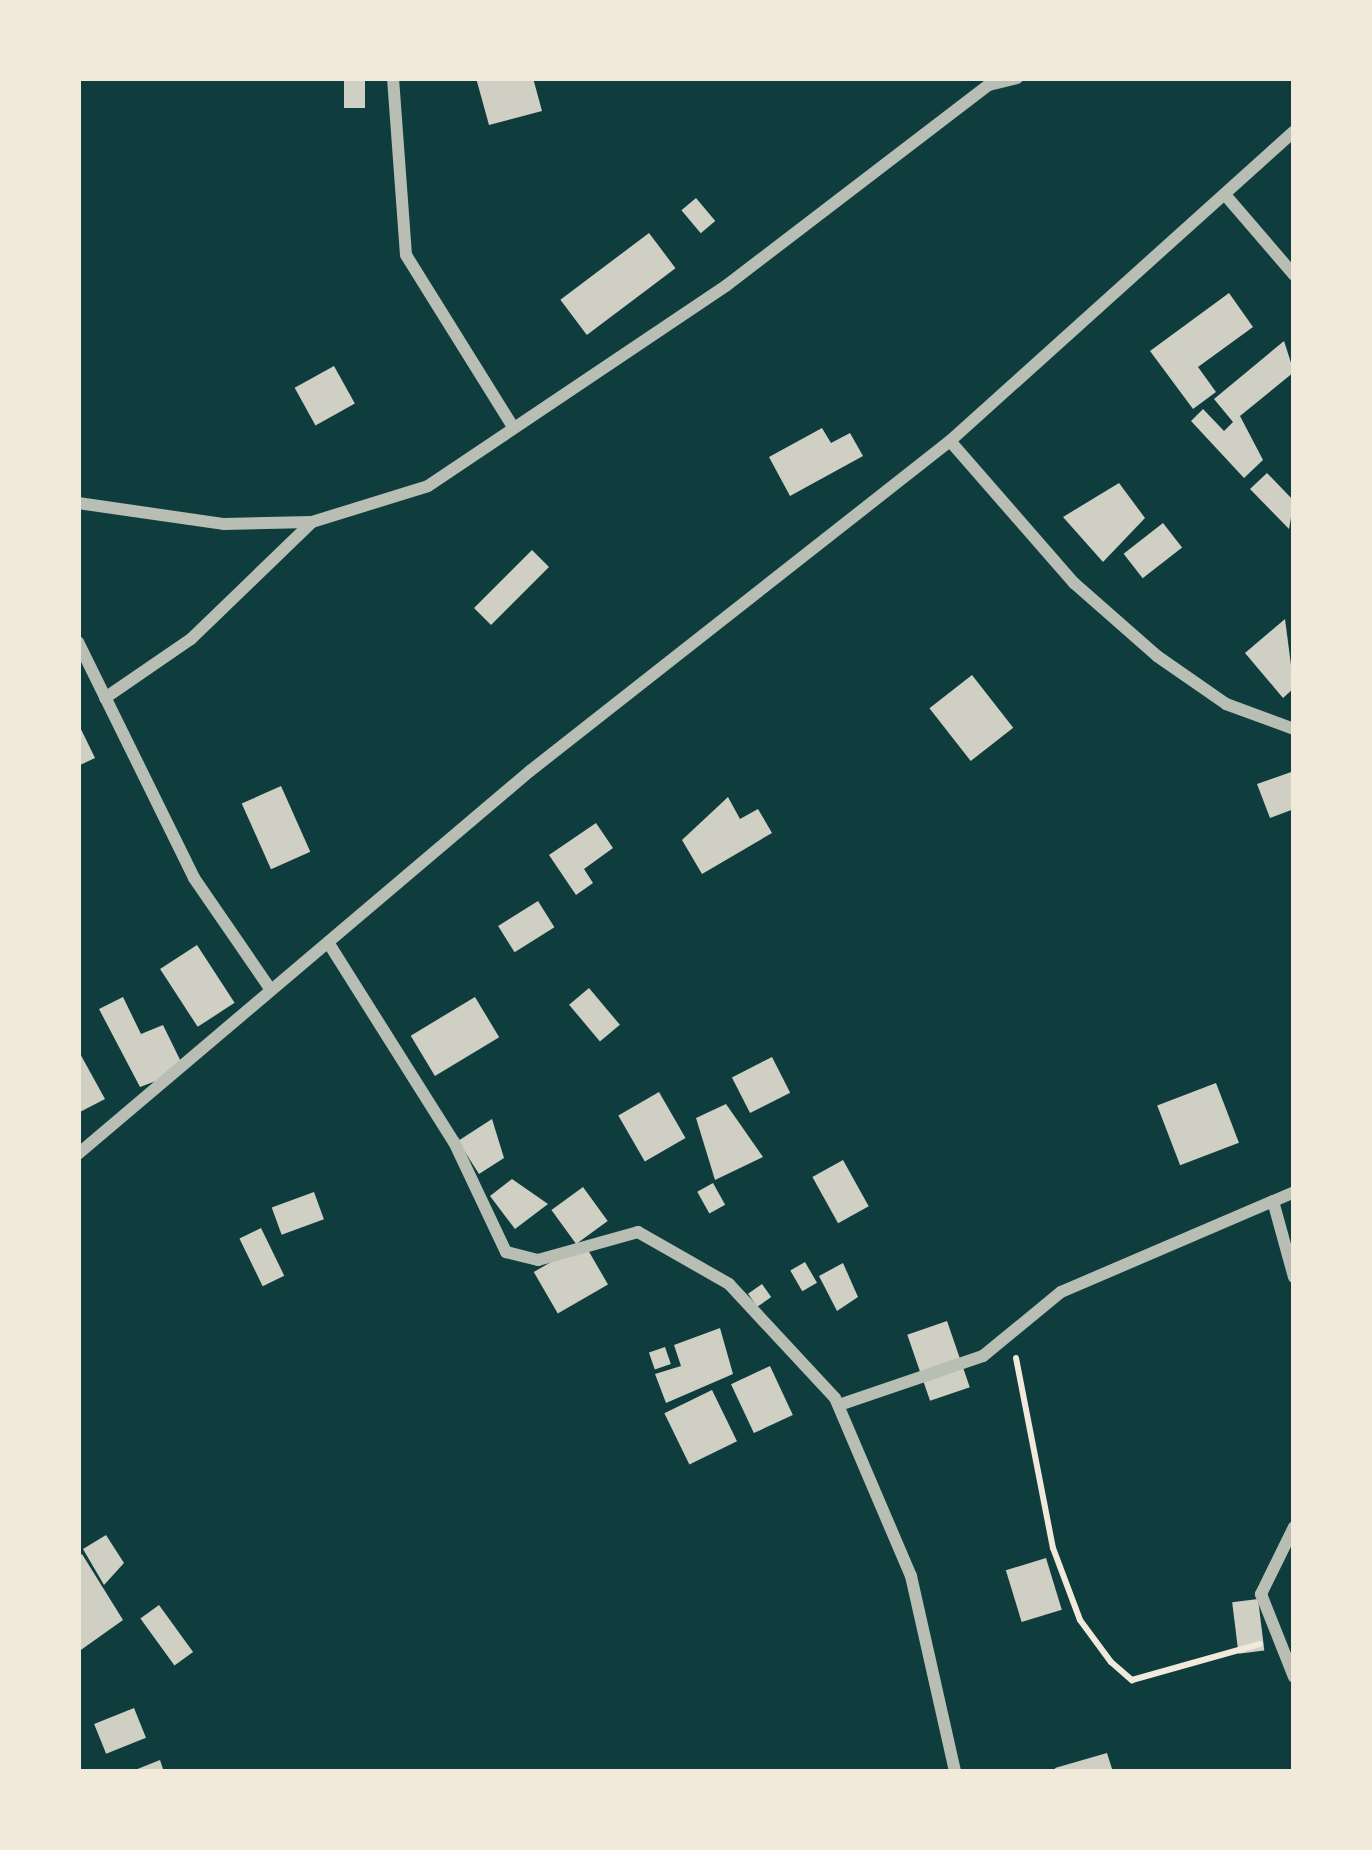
<!DOCTYPE html>
<style>
body{margin:0}
#map{position:relative;width:1372px;height:1850px;overflow:hidden;background:#0f3d3e;font-family:Poppins,sans-serif}
div>[style]{position:absolute}
.building>*{inset:0;background:#cfcfc3;transform-origin:0 0}
.path>*{height:6px;margin:-3px;padding:0 3px;transform-origin:3px;border-radius:3px;background:#f1e9da}
.minor>*{height:12px;margin:-6px;padding:0 6px;transform-origin:6px;border-radius:6px;background:#b8beb3}
span{translate:-50% -50%;white-space:nowrap;text-align:center;line-height:1.15;-webkit-text-stroke:12px #f1e9da;paint-order:stroke}
.frame{position:absolute;inset:0;border:81px solid #f1e9da;pointer-events:none}
</style>
<div id="map">
<div class="building">
<div style="left:344px;top:78px;width:21px;height:30px"></div>
<div style="clip-path:polygon(476px 78px,533px 78px,542px 111px,489px 125px)"></div>
<div style="left:696px;top:198px;width:30px;height:19px;rotate:50deg"></div>
<div style="left:649px;top:233px;width:44px;height:111px;rotate:53deg"></div>
<div style="clip-path:polygon(1229px 293px,1253px 327px,1198px 367px,1216px 392px,1193px 409px,1150px 351px)"></div>
<div style="clip-path:polygon(1284px 341px,1294px 372px,1240px 416px,1263px 460px,1244px 478px,1191px 421px,1203px 409px,1224px 431px,1233px 422px,1214px 399px)"></div>
<div style="left:334px;top:366px;width:43px;height:45px;rotate:61deg"></div>
<div style="clip-path:polygon(822px 428px,831px 443px,850px 433px,863px 456px,790px 496px,769px 457px)"></div>
<div style="clip-path:polygon(1267px 473px,1294px 501px,1289px 529px,1250px 489px)"></div>
<div style="clip-path:polygon(1119px 483px,1145px 518px,1103px 562px,1063px 517px)"></div>
<div style="left:1163px;top:523px;width:31px;height:50px;rotate:52deg"></div>
<div style="left:532px;top:550px;width:24px;height:82px;rotate:45deg"></div>
<div style="clip-path:polygon(1285px 619px,1294px 688px,1283px 698px,1245px 653px)"></div>
<div style="left:972px;top:675px;width:67px;height:54px;rotate:52deg"></div>
<div style="clip-path:polygon(78px 723px,95px 758px,78px 766px)"></div>
<div style="clip-path:polygon(1294px 771px,1294px 809px,1270px 818px,1257px 784px)"></div>
<div style="left:281px;top:786px;width:72px;height:43px;rotate:66deg"></div>
<div style="clip-path:polygon(728px 797px,740px 819px,758px 809px,772px 833px,702px 874px,682px 840px)"></div>
<div style="clip-path:polygon(596px 823px,613px 848px,584px 869px,593px 883px,576px 895px,549px 855px)"></div>
<div style="left:538px;top:901px;width:31px;height:47px;rotate:58deg"></div>
<div style="left:197px;top:945px;width:69px;height:44px;rotate:57deg"></div>
<div style="left:589px;top:988px;width:48px;height:26px;rotate:50deg"></div>
<div style="clip-path:polygon(123px 997px,141px 1034px,163px 1025px,185px 1070px,140px 1087px,99px 1009px)"></div>
<div style="left:475px;top:997px;width:47px;height:75px;rotate:59deg"></div>
<div style="clip-path:polygon(78px 1050px,105px 1099px,78px 1113px)"></div>
<div style="left:772px;top:1057px;width:40px;height:45px;rotate:63deg"></div>
<div style="left:1216px;top:1083px;width:64px;height:63px;rotate:69deg"></div>
<div style="left:659px;top:1092px;width:53px;height:47px;rotate:60deg"></div>
<div style="clip-path:polygon(726px 1104px,763px 1157px,715px 1180px,696px 1118px)"></div>
<div style="clip-path:polygon(492px 1119px,504px 1158px,479px 1174px,458px 1141px)"></div>
<div style="left:843px;top:1160px;width:53px;height:35px;rotate:61deg"></div>
<div style="clip-path:polygon(512px 1179px,548px 1204px,515px 1229px,490px 1196px)"></div>
<div style="left:713px;top:1183px;width:25px;height:18px;rotate:61deg"></div>
<div style="left:583px;top:1187px;width:42px;height:39px;rotate:54deg"></div>
<div style="left:314px;top:1192px;width:29px;height:45px;rotate:70deg"></div>
<div style="left:261px;top:1228px;width:53px;height:24px;rotate:64deg"></div>
<div style="left:584px;top:1243px;width:48px;height:58px;rotate:60deg"></div>
<div style="left:805px;top:1262px;width:24px;height:17px;rotate:60deg"></div>
<div style="clip-path:polygon(843px 1263px,858px 1297px,837px 1311px,819px 1276px)"></div>
<div style="left:762px;top:1284px;width:16px;height:17px;rotate:55deg"></div>
<div style="left:947px;top:1321px;width:70px;height:42px;rotate:71deg"></div>
<div style="clip-path:polygon(720px 1328px,733px 1374px,666px 1403px,655px 1374px,681px 1366px,674px 1345px)"></div>
<div style="left:665px;top:1347px;width:18px;height:17px;rotate:71deg"></div>
<div style="left:770px;top:1366px;width:54px;height:43px;rotate:65deg"></div>
<div style="left:712px;top:1390px;width:57px;height:53px;rotate:64deg"></div>
<div style="clip-path:polygon(106px 1535px,124px 1563px,104px 1585px,83px 1549px)"></div>
<div style="clip-path:polygon(82px 1554px,123px 1620px,78px 1652px,78px 1558px)"></div>
<div style="left:1046px;top:1558px;width:54px;height:42px;rotate:73deg"></div>
<div style="left:1258px;top:1599px;width:52px;height:26px;rotate:83deg"></div>
<div style="left:159px;top:1605px;width:58px;height:23px;rotate:54deg"></div>
<div style="left:134px;top:1708px;width:32px;height:43px;rotate:68deg"></div>
<div style="clip-path:polygon(1107px 1753px,1113px 1772px,1056px 1772px,1055px 1768px)"></div>
<div style="clip-path:polygon(160px 1760px,164px 1772px,130px 1772px)"></div>
</div>
<div class="path">
<div style="left:1016px;top:1358px;width:194px;rotate:79deg"></div>
<div style="left:1053px;top:1548px;width:77px;rotate:69.4deg"></div>
<div style="left:1080px;top:1620px;width:52px;rotate:53.6deg"></div>
<div style="left:1111px;top:1662px;width:28px;rotate:41deg"></div>
<div style="left:1132px;top:1680px;width:133px;rotate:-15.7deg"></div>
</div>
<div class="minor">
<div style="left:393px;top:78px;width:177px;rotate:85.8deg"></div>
<div style="left:406px;top:255px;width:200px;rotate:58.1deg"></div>
<div style="left:1227px;top:197px;width:103px;rotate:49.3deg"></div>
<div style="left:950px;top:441px;width:189px;rotate:48.9deg"></div>
<div style="left:1074px;top:583px;width:111px;rotate:41.3deg"></div>
<div style="left:1157px;top:656px;width:84px;rotate:34.8deg"></div>
<div style="left:1226px;top:704px;width:72px;rotate:20.2deg"></div>
<div style="left:78px;top:503px;width:148px;rotate:8.2deg"></div>
<div style="left:224px;top:524px;width:88px;rotate:-1.3deg"></div>
<div style="left:312px;top:522px;width:121px;rotate:-17.2deg"></div>
<div style="left:428px;top:486px;width:360px;rotate:-33.9deg"></div>
<div style="left:727px;top:285px;width:330px;rotate:-37.4deg"></div>
<div style="left:989px;top:85px;width:29px;rotate:-14deg"></div>
<div style="left:78px;top:642px;width:263px;rotate:63.8deg"></div>
<div style="left:194px;top:878px;width:132px;rotate:55.5deg"></div>
<div style="left:105px;top:698px;width:104px;rotate:-34.5deg"></div>
<div style="left:191px;top:639px;width:168px;rotate:-44deg"></div>
<div style="left:331px;top:947px;width:231px;rotate:57.8deg"></div>
<div style="left:454px;top:1142px;width:122px;rotate:64.7deg"></div>
<div style="left:506px;top:1252px;width:33px;rotate:14deg"></div>
<div style="left:538px;top:1260px;width:104px;rotate:-15.6deg"></div>
<div style="left:638px;top:1232px;width:105px;rotate:29.7deg"></div>
<div style="left:729px;top:1284px;width:156px;rotate:47.1deg"></div>
<div style="left:835px;top:1398px;width:194px;rotate:66.9deg"></div>
<div style="left:911px;top:1576px;width:201px;rotate:77.3deg"></div>
<div style="left:78px;top:1154px;width:592px;rotate:-40.28deg"></div>
<div style="left:530px;top:771px;width:534px;rotate:-38.16deg"></div>
<div style="left:950px;top:441px;width:463px;rotate:-42deg"></div>
<div style="left:1273px;top:1201px;width:79px;rotate:74.6deg"></div>
<div style="left:839px;top:1405px;width:152px;rotate:-18.8deg"></div>
<div style="left:983px;top:1356px;width:101px;rotate:-39.4deg"></div>
<div style="left:1061px;top:1292px;width:254px;rotate:-23.2deg"></div>
<div style="left:1294px;top:1527px;width:75px;rotate:116.2deg"></div>
<div style="left:1261px;top:1594px;width:89px;rotate:68.3deg"></div>
</div>
<div class="frame"></div>
</div>
